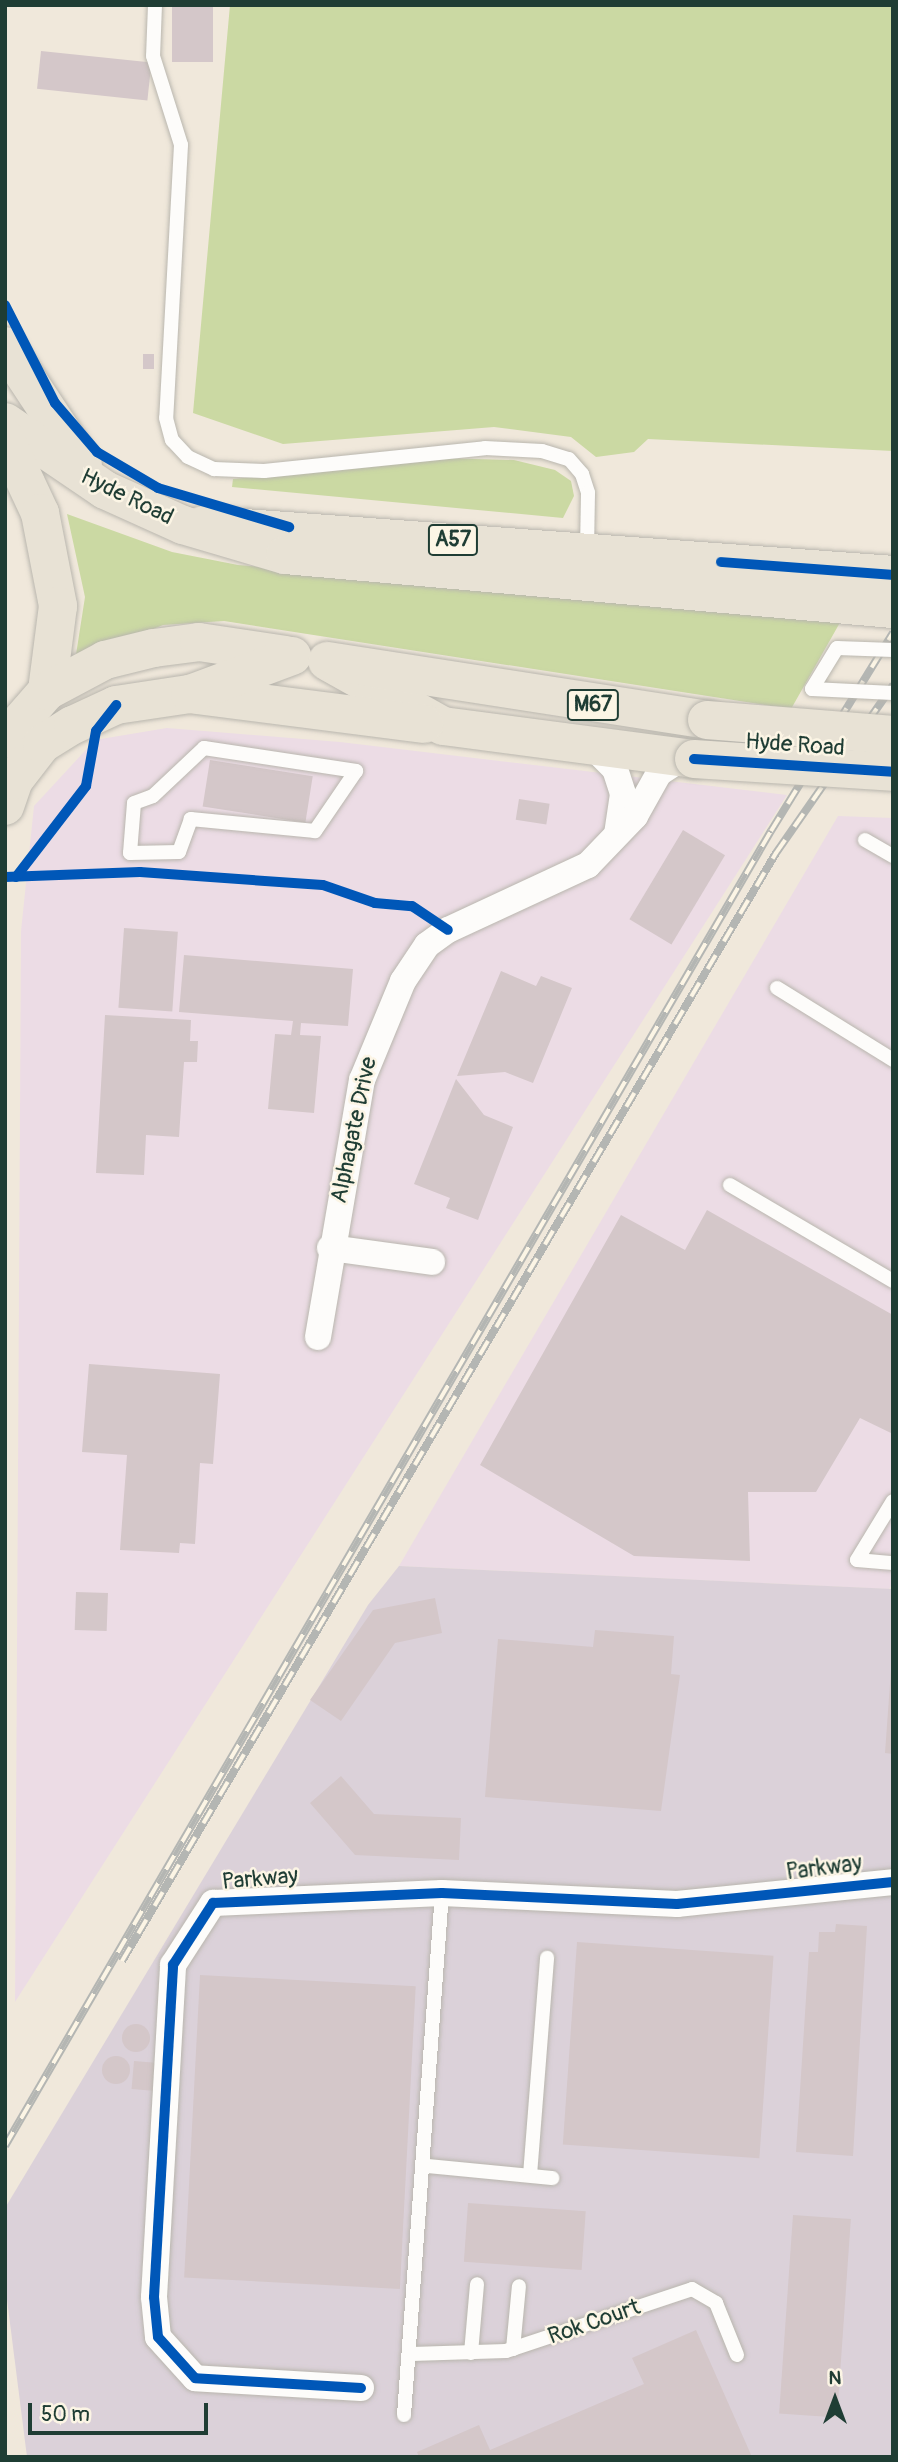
<!DOCTYPE html>
<style>
body{margin:0}
#map{position:relative;width:898px;height:2462px;overflow:hidden;background:#f0e8db;font-family:Pangolin,sans-serif}
div>[style]{position:absolute}
.built>*{inset:0;background:#ecdce5}
.industrial>*{inset:0;background:#dbd1d9}
.green>*{inset:0;background:#cbd9a3}
.building>*{inset:0;background:#d4c7c9;transform-origin:0 0}
.round{border-radius:50%}
.roads{filter:drop-shadow(0 0 2px #b9b6ae) drop-shadow(0 0 2px #b9b6ae)}
.service>*{height:14px;margin:-7px;padding:0 7px;transform-origin:7px;border-radius:7px;background:#fdfcfa}
.minor>*{height:26px;margin:-13px;padding:0 13px;transform-origin:13px;border-radius:13px;background:#fdfcfa}
.primary>*{height:38px;margin:-19px;padding:0 19px;transform-origin:19px;border-radius:19px;background:#e8e2d5}
.trunk>*{height:38px;margin:-19px;padding:0 19px;transform-origin:19px;border-radius:19px;background:#e8e2d5}
.motorway>*{height:38px;margin:-19px;padding:0 19px;transform-origin:19px;border-radius:19px;background:#e8e2d5}
.rail>*{height:8px;margin-top:-4px;transform-origin:0;background:repeating-linear-gradient(90deg,#fcf5e5 0 16px,#b4b6b3 0 32px);box-sizing:border-box;border-block:2px solid #b4b6b3}
.bridges{filter:drop-shadow(0 0 2px #b9b6ae) drop-shadow(0 0 2px #b9b6ae)}
.service-bridge>*{height:14px;margin:-7px;padding:0 7px;transform-origin:7px;border-radius:7px;background:#fdfcfa}
.primary-bridge>*{height:38px;margin:-19px;padding:0 19px;transform-origin:19px;border-radius:19px;background:#e8e2d5}
.motorway-bridge>*{height:38px;margin:-19px;padding:0 19px;transform-origin:19px;border-radius:19px;background:#e8e2d5}
.cycleway>*{height:10px;margin:-5px;padding:0 5px;transform-origin:5px;border-radius:5px;background:#0057b8}
span{translate:-50% -50%;white-space:nowrap;text-align:center;line-height:1.15;-webkit-text-stroke:5px #fcf5e5;paint-order:stroke}
.shield-label span{padding:2px 5px;background:#fcf5e5;border:2px solid;border-radius:5px;-webkit-text-stroke-width:0}
.shield-label{font-size:21px;color:#1f3d34;font-weight:700}
.street-label{font-size:23px;color:#1f3d34}
.frame{position:absolute;inset:0;border:7px solid #1f3d34;pointer-events:none}
.north{position:absolute;left:800px;top:2364px;width:70px;height:70px;-webkit-text-stroke:5px #fcf5e5;paint-order:stroke;rotate:0deg;font-size:19px;font-weight:700;line-height:28px;text-align:center;color:#1f3d34}
.north::after{content:'';display:block;margin:auto;width:24px;height:32px;background:#1f3d34;clip-path:polygon(50% 0,100% 100%,50% 72%,0 100%)}
.scale{position:absolute;left:28px;top:2403px;width:180px;height:32px;box-sizing:border-box;border:4px solid #1f3d34;border-top:0;padding-left:9px;font-size:21px;line-height:24px;white-space:nowrap;color:#1f3d34;-webkit-text-stroke:5px #fcf5e5;paint-order:stroke}
</style>
<div id="map">
<div class="built">
<div style="clip-path:polygon(167px 728px,340px 742px,787px 795px,15px 2002px,21px 931px,34px 806px,95px 740px)"></div>
<div style="clip-path:polygon(838px 816px,893px 818px,893px 1583px,889px 1589px,399px 1566px)"></div>
</div>
<div class="industrial">
<div style="clip-path:polygon(399px 1566px,893px 1589px,893px 2457px,27px 2457px,5px 2284px,5px 2208px,368px 1605px)"></div>
</div>
<div class="green">
<div style="clip-path:polygon(230px 5px,893px 5px,893px 451px,648px 439px,634px 452px,596px 457px,571px 437px,494px 427px,283px 444px,193px 413px)"></div>
<div style="clip-path:polygon(440px 458px,514px 460px,555px 470px,571px 481px,574px 496px,563px 518px,232px 487px,233px 479px)"></div>
<div style="clip-path:polygon(67px 514px,172px 552px,238px 565px,842px 619px,791px 709px,224px 621px,163px 625px,75px 661px,85px 597px)"></div>
</div>
<div class="building">
<div style="left:172px;top:5px;width:41px;height:57px"></div>
<div style="left:41px;top:51px;width:111px;height:38px;rotate:6deg"></div>
<div style="left:143px;top:354px;width:11px;height:15px"></div>
<div style="left:210px;top:760px;width:104px;height:47px;rotate:9deg"></div>
<div style="left:519px;top:799px;width:31px;height:21px;rotate:9deg"></div>
<div style="left:683px;top:830px;width:49px;height:104px;rotate:31deg"></div>
<div style="left:124px;top:928px;width:54px;height:80px;rotate:4deg"></div>
<div style="clip-path:polygon(184px 955px,353px 969px,348px 1026px,301px 1023px,300px 1035px,321px 1036px,314px 1113px,268px 1109px,275px 1034px,291px 1035px,293px 1021px,179px 1012px)"></div>
<div style="clip-path:polygon(501px 971px,536px 986px,541px 976px,572px 988px,533px 1083px,505px 1072px,457px 1076px)"></div>
<div style="clip-path:polygon(105px 1015px,191px 1020px,190px 1041px,198px 1041px,197px 1062px,184px 1062px,179px 1137px,146px 1135px,144px 1175px,96px 1173px)"></div>
<div style="clip-path:polygon(456px 1079px,484px 1115px,513px 1127px,478px 1220px,446px 1208px,450px 1198px,414px 1184px)"></div>
<div style="clip-path:polygon(707px 1210px,893px 1315px,893px 1434px,860px 1418px,816px 1492px,748px 1492px,750px 1561px,634px 1556px,480px 1465px,621px 1215px,685px 1250px)"></div>
<div style="clip-path:polygon(89px 1364px,220px 1374px,213px 1464px,200px 1463px,195px 1544px,180px 1543px,179px 1553px,120px 1550px,127px 1455px,82px 1452px)"></div>
<div style="left:76px;top:1592px;width:32px;height:38px;rotate:2deg"></div>
<div style="clip-path:polygon(435px 1598px,442px 1633px,395px 1643px,341px 1721px,310px 1700px,373px 1610px)"></div>
<div style="clip-path:polygon(595px 1630px,674px 1636px,671px 1674px,680px 1675px,661px 1811px,485px 1797px,498px 1639px,593px 1647px)"></div>
<div style="clip-path:polygon(891px 1670px,893px 1670px,893px 1754px,885px 1753px)"></div>
<div style="clip-path:polygon(341px 1776px,374px 1814px,461px 1818px,459px 1860px,355px 1855px,310px 1803px)"></div>
<div style="clip-path:polygon(836px 1924px,867px 1926px,853px 2156px,796px 2152px,809px 1952px,818px 1952px,819px 1932px,835px 1932px)"></div>
<div style="left:577px;top:1942px;width:197px;height:203px;rotate:4deg"></div>
<div style="left:200px;top:1975px;width:216px;height:303px;rotate:3deg"></div>
<div class="round" style="left:122px;top:2024px;width:28px;height:28px"></div>
<div class="round" style="left:102px;top:2056px;width:28px;height:28px"></div>
<div style="left:134px;top:2061px;width:21px;height:28px;rotate:5deg"></div>
<div style="left:468px;top:2203px;width:118px;height:59px;rotate:4deg"></div>
<div style="left:793px;top:2215px;width:58px;height:199px;rotate:4deg"></div>
<div style="clip-path:polygon(696px 2330px,752px 2457px,419px 2457px,417px 2452px,479px 2425px,490px 2450px,644px 2384px,632px 2358px)"></div>
</div>
<div class="roads">
<div class="service">
<div style="left:155px;top:5px;width:51px;rotate:92.2deg"></div>
<div style="left:153px;top:56px;width:93px;rotate:72.5deg"></div>
<div style="left:181px;top:145px;width:273px;rotate:93.1deg"></div>
<div style="left:166px;top:418px;width:23px;rotate:75deg"></div>
<div style="left:172px;top:440px;width:23px;rotate:47deg"></div>
<div style="left:188px;top:457px;width:29px;rotate:25deg"></div>
<div style="left:214px;top:469px;width:50px;rotate:2.3deg"></div>
<div style="left:264px;top:471px;width:222px;rotate:-5.9deg"></div>
<div style="left:485px;top:448px;width:57px;rotate:3deg"></div>
<div style="left:542px;top:451px;width:28px;rotate:17deg"></div>
<div style="left:569px;top:459px;width:20px;rotate:49deg"></div>
<div style="left:582px;top:474px;width:20px;rotate:72deg"></div>
<div style="left:588px;top:493px;width:57px;rotate:91deg"></div>
<div style="left:204px;top:748px;width:154px;rotate:8.6deg"></div>
<div style="left:356px;top:771px;width:73px;rotate:124.3deg"></div>
<div style="left:315px;top:831px;width:125px;rotate:-174.5deg"></div>
<div style="left:191px;top:819px;width:35px;rotate:110deg"></div>
<div style="left:179px;top:852px;width:49px;rotate:178.8deg"></div>
<div style="left:130px;top:853px;width:50px;rotate:-85.4deg"></div>
<div style="left:134px;top:803px;width:20px;rotate:-20deg"></div>
<div style="left:153px;top:796px;width:70px;rotate:-43.3deg"></div>
<div style="left:865px;top:840px;width:32px;rotate:30deg"></div>
<div style="left:777px;top:988px;width:137px;rotate:31.8deg"></div>
<div style="left:730px;top:1185px;width:189px;rotate:30.5deg"></div>
<div style="left:893px;top:1501px;width:69px;rotate:121.4deg"></div>
<div style="left:857px;top:1560px;width:36px;rotate:5deg"></div>
<div style="left:427px;top:2166px;width:126px;rotate:5.5deg"></div>
<div style="left:530px;top:2175px;width:218px;rotate:-85.5deg"></div>
<div style="left:513px;top:2349px;width:63px;rotate:-84.6deg"></div>
<div style="left:471px;top:2353px;width:69px;rotate:-85deg"></div>
<div style="left:412px;top:2354px;width:94px;rotate:-1.8deg"></div>
<div style="left:506px;top:2351px;width:196px;rotate:-18.4deg"></div>
<div style="left:692px;top:2289px;width:28px;rotate:30deg"></div>
<div style="left:716px;top:2303px;width:56px;rotate:68deg"></div>
<div style="left:404px;top:2415px;width:523px;rotate:-85.84deg"></div>
</div>
<div class="minor">
<div style="left:594px;top:748px;width:30px;rotate:45deg"></div>
<div style="left:615px;top:769px;width:26px;rotate:72deg"></div>
<div style="left:623px;top:794px;width:40px;rotate:98.5deg"></div>
<div style="left:330px;top:1248px;width:103px;rotate:7.8deg"></div>
<div style="left:318px;top:1337px;width:261px;rotate:-80.3deg"></div>
<div style="left:362px;top:1080px;width:107px;rotate:-67.5deg"></div>
<div style="left:403px;top:981px;width:43px;rotate:-56.3deg"></div>
<div style="left:427px;top:945px;width:26px;rotate:-36deg"></div>
<div style="left:448px;top:930px;width:154px;rotate:-24.9deg"></div>
<div style="left:588px;top:865px;width:68px;rotate:-46.2deg"></div>
<div style="left:635px;top:816px;width:49px;rotate:-60.8deg"></div>
<div style="left:659px;top:773px;width:27px;rotate:-33deg"></div>
<div style="left:361px;top:2388px;width:166px;rotate:-176.6deg"></div>
<div style="left:195px;top:2378px;width:55px;rotate:-132.1deg"></div>
<div style="left:158px;top:2337px;width:40px;rotate:-95.7deg"></div>
<div style="left:154px;top:2297px;width:333px;rotate:-86.7deg"></div>
<div style="left:173px;top:1965px;width:74px;rotate:-57.2deg"></div>
<div style="left:213px;top:1903px;width:229px;rotate:-2.5deg"></div>
<div style="left:442px;top:1893px;width:235px;rotate:2.7deg"></div>
<div style="left:677px;top:1904px;width:217px;rotate:-5.8deg"></div>
</div>
<div class="primary">
<div style="left:203px;top:525px;width:692px;rotate:4.14deg"></div>
<div style="left:330px;top:663px;width:129px;rotate:29.1deg"></div>
<div style="left:443px;top:726px;width:253px;rotate:7.5deg"></div>
<div style="left:190px;top:694px;width:236px;rotate:7.3deg"></div>
</div>
<div class="trunk">
<div style="left:5px;top:346px;width:141px;rotate:56.5deg"></div>
<div style="left:5px;top:422px;width:121px;rotate:34.2deg"></div>
<div style="left:105px;top:490px;width:85px;rotate:24.2deg"></div>
<div style="left:5px;top:438px;width:83px;rotate:65deg"></div>
<div style="left:40px;top:513px;width:95px;rotate:79deg"></div>
<div style="left:58px;top:606px;width:86px;rotate:97.4deg"></div>
<div style="left:47px;top:691px;width:64px;rotate:131.2deg"></div>
<div style="left:47px;top:691px;width:66px;rotate:-28.1deg"></div>
<div style="left:105px;top:660px;width:50px;rotate:-13.8deg"></div>
<div style="left:154px;top:648px;width:45px;rotate:-7.6deg"></div>
<div style="left:199px;top:642px;width:88px;rotate:8.5deg"></div>
<div style="left:5px;top:806px;width:28px;rotate:-71deg"></div>
<div style="left:14px;top:780px;width:46px;rotate:-52.1deg"></div>
<div style="left:42px;top:744px;width:36px;rotate:-32deg"></div>
<div style="left:73px;top:725px;width:47px;rotate:-24.9deg"></div>
<div style="left:116px;top:705px;width:75px;rotate:-8.5deg"></div>
<div style="left:190px;top:694px;width:109px;rotate:-20.4deg"></div>
</div>
<div class="motorway">
<div style="left:183px;top:525px;width:106px;rotate:16.4deg"></div>
<div style="left:285px;top:555px;width:610px;rotate:5.08deg"></div>
<div style="left:327px;top:661px;width:385px;rotate:8.8deg"></div>
</div>
</div>
<div class="rail">
<div style="left:122px;top:1961px;width:1287px;rotate:-59.45deg"></div>
<div style="left:776px;top:853px;width:205px;rotate:-55.1deg"></div>
<div style="left:5px;top:2146px;width:1522px;rotate:-59.78deg"></div>
<div style="left:771px;top:831px;width:233px;rotate:-58.4deg"></div>
</div>
<div class="bridges">
<div class="service-bridge">
<div style="left:893px;top:650px;width:56px;rotate:-178deg"></div>
<div style="left:837px;top:648px;width:48px;rotate:121.4deg"></div>
<div style="left:812px;top:689px;width:81px;rotate:2.8deg"></div>
</div>
<div class="primary-bridge">
<div style="left:694px;top:759px;width:199px;rotate:3.7deg"></div>
</div>
<div class="motorway-bridge">
<div style="left:707px;top:720px;width:187px;rotate:4.6deg"></div>
</div>
</div>
<div class="cycleway">
<div style="left:5px;top:305px;width:110px;rotate:63deg"></div>
<div style="left:55px;top:403px;width:65px;rotate:49.4deg"></div>
<div style="left:97px;top:452px;width:71px;rotate:30.5deg"></div>
<div style="left:158px;top:488px;width:137px;rotate:16.6deg"></div>
<div style="left:721px;top:562px;width:172px;rotate:4.3deg"></div>
<div style="left:694px;top:759px;width:199px;rotate:3.7deg"></div>
<div style="left:5px;top:877px;width:135px;rotate:-2.1deg"></div>
<div style="left:140px;top:872px;width:183px;rotate:4.1deg"></div>
<div style="left:323px;top:885px;width:55px;rotate:19.1deg"></div>
<div style="left:375px;top:903px;width:37px;rotate:5deg"></div>
<div style="left:412px;top:906px;width:43px;rotate:33.7deg"></div>
<div style="left:16px;top:877px;width:115px;rotate:-52.4deg"></div>
<div style="left:86px;top:786px;width:56px;rotate:-79.7deg"></div>
<div style="left:96px;top:731px;width:33px;rotate:-52deg"></div>
<div style="left:361px;top:2388px;width:166px;rotate:-176.6deg"></div>
<div style="left:195px;top:2378px;width:55px;rotate:-132.1deg"></div>
<div style="left:158px;top:2337px;width:40px;rotate:-95.7deg"></div>
<div style="left:154px;top:2297px;width:333px;rotate:-86.7deg"></div>
<div style="left:173px;top:1965px;width:74px;rotate:-57.2deg"></div>
<div style="left:213px;top:1903px;width:229px;rotate:-2.5deg"></div>
<div style="left:442px;top:1893px;width:235px;rotate:2.7deg"></div>
<div style="left:677px;top:1904px;width:217px;rotate:-5.8deg"></div>
</div>
<div class="shield-label">
<span style="left:453px;top:540px">A57</span>
<span style="left:593px;top:705px">M67</span>
</div>
<div class="street-label">
<span style="left:127px;top:497px;rotate:26deg">Hyde Road</span>
<span style="left:795px;top:745px;rotate:4deg">Hyde Road</span>
<span style="left:354px;top:1130px;rotate:-78deg">Alphagate Drive</span>
<span style="left:824px;top:1868px;rotate:-7deg">Parkway</span>
<span style="left:260px;top:1879px;rotate:-5deg">Parkway</span>
<span style="left:594px;top:2322px;rotate:-19deg">Rok Court</span>
</div>
<div class="frame"></div>
<div class="north">N</div>
<div class="scale">50 m</div>
</div>
